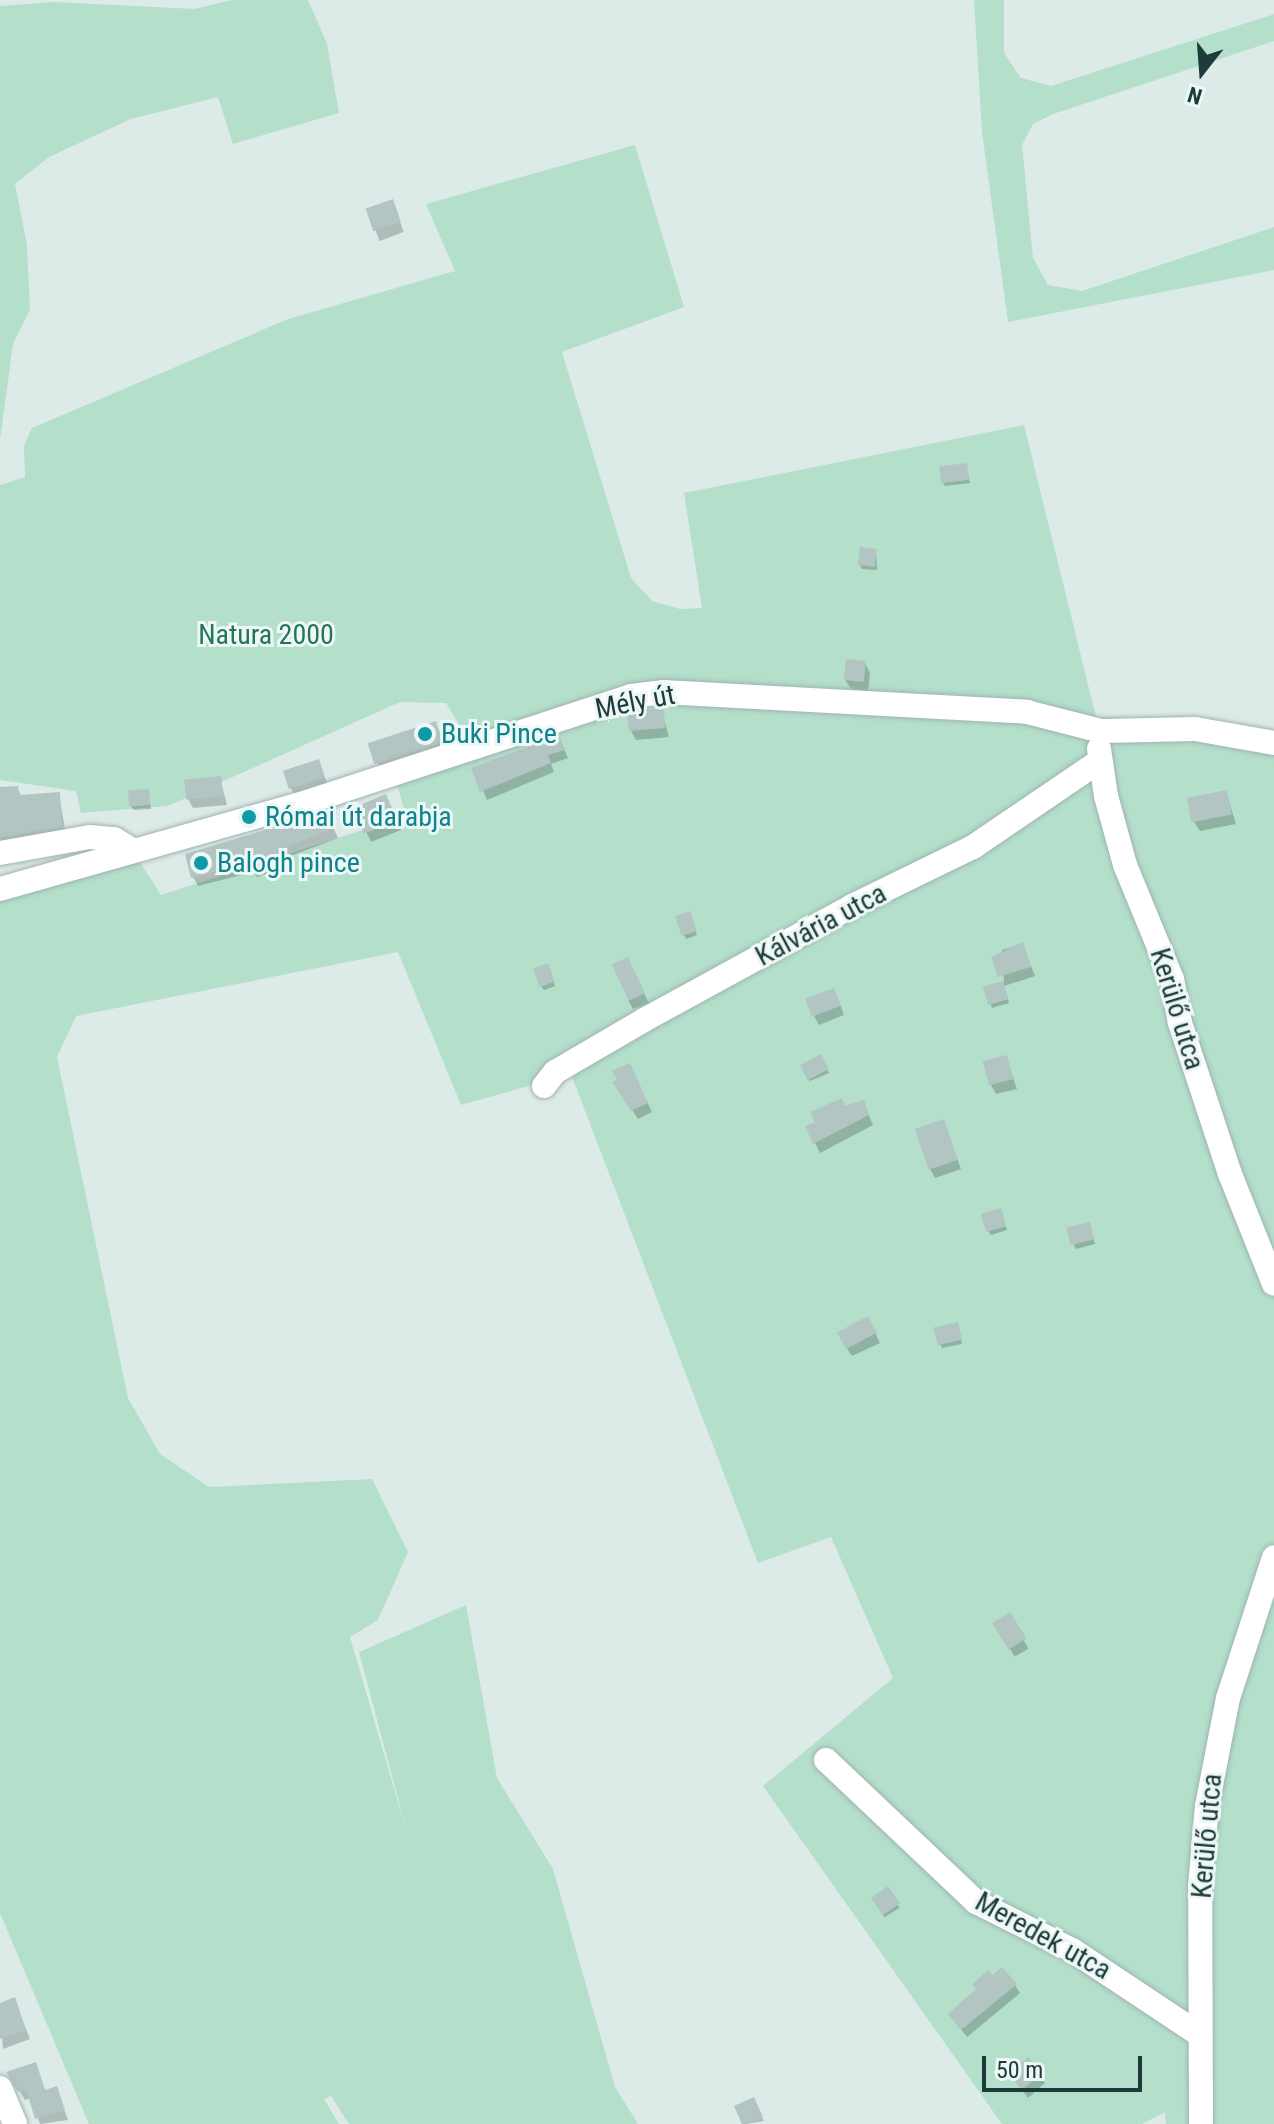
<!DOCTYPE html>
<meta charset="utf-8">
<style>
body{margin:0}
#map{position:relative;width:1274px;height:2124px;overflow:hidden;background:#ddebe8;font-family:"Roboto Condensed",sans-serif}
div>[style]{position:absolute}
.green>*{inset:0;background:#b3dfcb}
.shadow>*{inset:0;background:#0003;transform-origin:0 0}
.building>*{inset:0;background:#b2c5c2;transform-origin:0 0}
.roads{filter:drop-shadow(0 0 2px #a0b3b1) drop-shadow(0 0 2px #a0b3b1)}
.minor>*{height:24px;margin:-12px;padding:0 12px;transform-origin:12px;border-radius:12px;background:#fff}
.dots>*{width:22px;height:22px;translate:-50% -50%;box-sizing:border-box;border:4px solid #edf7f5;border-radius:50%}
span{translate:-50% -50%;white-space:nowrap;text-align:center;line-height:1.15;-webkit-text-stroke:6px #edf7f5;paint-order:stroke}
.park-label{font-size:28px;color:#23765a}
.street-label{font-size:28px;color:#1d3b3b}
.culture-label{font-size:28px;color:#0d838f}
.left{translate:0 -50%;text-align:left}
.north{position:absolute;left:1162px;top:32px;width:80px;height:80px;-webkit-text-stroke:6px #edf7f5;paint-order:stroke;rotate:197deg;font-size:22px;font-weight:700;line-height:32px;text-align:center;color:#1d3b3b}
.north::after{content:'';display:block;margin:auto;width:28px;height:36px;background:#1d3b3b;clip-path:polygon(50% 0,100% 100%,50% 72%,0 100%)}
.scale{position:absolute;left:982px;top:2056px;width:160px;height:36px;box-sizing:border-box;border:4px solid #1d3b3b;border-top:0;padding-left:10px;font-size:24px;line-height:28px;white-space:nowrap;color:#1d3b3b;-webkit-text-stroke:6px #edf7f5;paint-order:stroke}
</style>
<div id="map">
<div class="green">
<div style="clip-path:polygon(232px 0,308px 0,327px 44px,339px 113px,233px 144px,218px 97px,131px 119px,49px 157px,15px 184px,27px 245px,30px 310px,13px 344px,0 440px,0 6px,54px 2px,195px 9px)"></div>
<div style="clip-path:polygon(974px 0,1004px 0,1004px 53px,1021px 78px,1051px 86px,1274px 14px,1274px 41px,1053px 114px,1033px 124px,1022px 145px,1033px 258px,1048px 285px,1082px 291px,1274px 227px,1274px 270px,1008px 322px,982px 132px)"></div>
<div style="clip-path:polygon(635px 145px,684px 307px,562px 352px,631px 578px,652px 601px,680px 609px,702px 608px,684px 493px,1024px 425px,1096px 717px,1193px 720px,1274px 731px,1274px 2124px,1166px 2124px,1165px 2112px,1142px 2124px,1002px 2124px,763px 1786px,893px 1678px,831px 1537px,758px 1563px,571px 1074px,461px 1105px,398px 952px,76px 1016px,57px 1057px,128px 1398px,160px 1454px,209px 1487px,372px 1479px,408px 1552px,378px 1620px,350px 1637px,407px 1833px,359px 1652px,466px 1605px,497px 1778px,553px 1869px,615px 2087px,638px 2124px,349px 2124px,331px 2096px,324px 2099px,339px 2124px,89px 2124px,0 1913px,0 889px,132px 850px,161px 895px,406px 816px,394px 774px,472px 746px,446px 703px,400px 702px,168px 806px,81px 813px,76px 791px,0 780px,0 485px,25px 477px,24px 446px,32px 428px,288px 319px,455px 271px,426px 204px)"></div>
</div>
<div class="shadow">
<div style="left:392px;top:201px;width:33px;height:26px;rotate:69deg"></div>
<div style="clip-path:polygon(966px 466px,970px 483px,945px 486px,943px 482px)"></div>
<div style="clip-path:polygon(876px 551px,877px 570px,862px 569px,860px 565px)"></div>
<div style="clip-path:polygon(865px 663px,870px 673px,868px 691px,851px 689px,845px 680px)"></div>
<div style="clip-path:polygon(662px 712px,669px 737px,636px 740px,631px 731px)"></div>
<div style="left:435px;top:723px;width:30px;height:68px;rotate:69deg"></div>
<div style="clip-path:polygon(563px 746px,568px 758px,551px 764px,554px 772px,487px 800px,474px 769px)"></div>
<div style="clip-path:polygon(318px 761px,329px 787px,296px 797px,290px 787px)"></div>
<div style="clip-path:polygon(220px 778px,227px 805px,193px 808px,188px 799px)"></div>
<div style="clip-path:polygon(17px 788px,22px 797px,59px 794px,66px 835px,0 844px,0 789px)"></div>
<div style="clip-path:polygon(148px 791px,151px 809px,134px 810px,131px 806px)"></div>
<div style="clip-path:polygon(1226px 792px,1236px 824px,1200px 831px,1194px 822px)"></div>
<div style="clip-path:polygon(391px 806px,401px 830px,371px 842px,356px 809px)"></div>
<div style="clip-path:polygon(327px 813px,338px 838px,285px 858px,287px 866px,257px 877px,253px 872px,198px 886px,193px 877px)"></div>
<div style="clip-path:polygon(691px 917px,697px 935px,686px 939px,677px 918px)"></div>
<div style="clip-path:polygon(1022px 944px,1035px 976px,1004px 986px,1009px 1003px,992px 1008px,985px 988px,1004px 983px,1002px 950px)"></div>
<div style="clip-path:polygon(632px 969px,649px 1003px,633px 1009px,628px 1000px)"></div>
<div style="clip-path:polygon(550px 970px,555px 986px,544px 990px,541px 986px)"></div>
<div style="clip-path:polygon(838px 999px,844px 1015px,819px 1025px,814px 1016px)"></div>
<div style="clip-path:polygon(821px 1057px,829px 1073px,810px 1081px,807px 1077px)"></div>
<div style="clip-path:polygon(1006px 1058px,1017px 1089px,996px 1094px,991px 1085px)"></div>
<div style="clip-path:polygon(634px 1074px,652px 1112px,638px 1119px,620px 1092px)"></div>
<div style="clip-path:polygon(863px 1103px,873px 1125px,820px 1153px,807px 1127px)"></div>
<div style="clip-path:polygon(943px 1121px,961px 1169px,935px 1178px,930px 1169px)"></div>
<div style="clip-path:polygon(1002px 1214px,1007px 1230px,991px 1235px,988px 1231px)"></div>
<div style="clip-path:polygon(1091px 1229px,1095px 1244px,1076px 1249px,1074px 1245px)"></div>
<div style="clip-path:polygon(873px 1328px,880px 1343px,852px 1356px,846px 1347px)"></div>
<div style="clip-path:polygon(959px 1328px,962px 1344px,942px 1348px,940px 1344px)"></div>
<div style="left:1009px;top:1615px;width:39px;height:16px;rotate:60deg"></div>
<div style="left:888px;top:1889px;width:22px;height:18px;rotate:58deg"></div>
<div style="clip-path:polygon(1015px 1985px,1020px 1993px,967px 2037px,950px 2015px)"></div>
<div style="clip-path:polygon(14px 2000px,30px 2039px,3px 2049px,0 2005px)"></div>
<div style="clip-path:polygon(35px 2065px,46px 2092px,56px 2089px,68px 2120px,40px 2124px,31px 2098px,25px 2100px,9px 2073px)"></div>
<div style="clip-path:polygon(1040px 2074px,1045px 2083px,1028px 2098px,1011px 2075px)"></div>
<div style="clip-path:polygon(753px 2100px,764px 2121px,745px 2124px,737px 2107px)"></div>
</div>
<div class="building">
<div style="left:393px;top:199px;width:24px;height:29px;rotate:71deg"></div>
<div style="left:967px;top:463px;width:17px;height:28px;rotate:83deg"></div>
<div style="left:860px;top:547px;width:17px;height:18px;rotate:7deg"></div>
<div style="left:846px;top:659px;width:20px;height:21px;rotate:6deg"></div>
<div style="clip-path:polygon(647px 709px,664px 710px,665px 728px,629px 731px,627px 713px)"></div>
<div style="left:436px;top:721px;width:22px;height:72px;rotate:72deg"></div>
<div style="clip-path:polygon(559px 735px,565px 750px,548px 755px,551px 763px,480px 792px,471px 768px)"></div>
<div style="left:319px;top:759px;width:19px;height:38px;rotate:72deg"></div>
<div style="left:221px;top:776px;width:20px;height:37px;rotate:84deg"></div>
<div style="clip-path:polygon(18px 786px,19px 795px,60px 792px,62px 827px,0 838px,0 787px)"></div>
<div style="left:149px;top:789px;width:16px;height:21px;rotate:86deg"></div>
<div style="left:1227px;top:790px;width:25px;height:41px;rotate:79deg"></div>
<div style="left:386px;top:794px;width:28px;height:36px;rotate:67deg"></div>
<div style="clip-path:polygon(328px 811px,334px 828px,281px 849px,284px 856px,249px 869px,247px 863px,191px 878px,185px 854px)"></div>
<div style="left:690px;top:911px;width:21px;height:16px;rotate:71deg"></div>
<div style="clip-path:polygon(1023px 942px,1031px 967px,998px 977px,991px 957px)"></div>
<div style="left:628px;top:957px;width:40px;height:18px;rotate:65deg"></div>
<div style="left:548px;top:963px;width:20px;height:16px;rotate:70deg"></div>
<div style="left:1003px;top:981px;width:19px;height:21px;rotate:74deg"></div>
<div style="left:834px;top:988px;width:19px;height:31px;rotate:69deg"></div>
<div style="left:821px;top:1054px;width:17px;height:24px;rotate:62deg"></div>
<div style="left:1007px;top:1055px;width:25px;height:25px;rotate:76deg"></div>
<div style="clip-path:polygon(630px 1063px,648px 1103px,631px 1111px,612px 1082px,617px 1080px,612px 1071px)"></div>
<div style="clip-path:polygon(842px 1098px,845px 1106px,864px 1100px,869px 1115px,813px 1144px,805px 1126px,815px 1122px,810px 1112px)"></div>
<div style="left:944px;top:1119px;width:43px;height:31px;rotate:71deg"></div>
<div style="left:1001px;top:1208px;width:19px;height:21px;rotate:74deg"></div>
<div style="left:1090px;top:1222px;width:18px;height:24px;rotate:77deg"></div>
<div style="left:868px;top:1316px;width:19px;height:35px;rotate:62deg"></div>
<div style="left:958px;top:1322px;width:18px;height:25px;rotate:77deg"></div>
<div style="left:1010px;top:1612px;width:31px;height:21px;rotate:58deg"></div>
<div style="left:888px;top:1886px;width:21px;height:21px;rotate:55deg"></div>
<div style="clip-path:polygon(1002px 1967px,1017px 1984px,961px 2030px,948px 2014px,976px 1989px,972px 1985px,988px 1970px,993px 1975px)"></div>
<div style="clip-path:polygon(15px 1997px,26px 2030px,0 2039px,0 2003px)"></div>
<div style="left:1028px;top:2057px;width:21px;height:26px;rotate:49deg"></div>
<div style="clip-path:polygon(36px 2062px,45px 2090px,57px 2086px,65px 2110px,35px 2119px,26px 2089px,18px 2092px,6px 2072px)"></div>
<div style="left:754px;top:2097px;width:22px;height:22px;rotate:66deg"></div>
</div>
<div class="roads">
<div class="minor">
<div style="left:1099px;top:749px;width:48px;rotate:81.5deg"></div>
<div style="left:1106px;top:796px;width:72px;rotate:74.6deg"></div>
<div style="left:1125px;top:865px;width:123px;rotate:67.6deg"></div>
<div style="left:1172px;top:979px;width:45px;rotate:79.7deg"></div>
<div style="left:1180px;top:1023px;width:159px;rotate:71.7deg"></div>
<div style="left:1230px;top:1174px;width:118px;rotate:68.2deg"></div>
<div style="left:0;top:853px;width:91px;rotate:-10.1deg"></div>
<div style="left:90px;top:837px;width:24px;rotate:5deg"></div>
<div style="left:114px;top:839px;width:21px;rotate:31deg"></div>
<div style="left:0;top:889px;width:313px;rotate:-15.8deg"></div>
<div style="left:301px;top:804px;width:347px;rotate:-18.1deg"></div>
<div style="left:631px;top:696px;width:32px;rotate:-7deg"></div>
<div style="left:663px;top:692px;width:365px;rotate:3.1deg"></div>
<div style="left:1027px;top:712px;width:76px;rotate:14.4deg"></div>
<div style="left:1101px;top:731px;width:94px;rotate:-1.2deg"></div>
<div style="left:1195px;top:729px;width:80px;rotate:10deg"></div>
<div style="left:544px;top:1086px;width:18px;rotate:-52deg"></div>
<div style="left:555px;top:1072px;width:103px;rotate:-30.3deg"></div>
<div style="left:644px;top:1020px;width:237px;rotate:-28.7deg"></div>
<div style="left:852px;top:906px;width:135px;rotate:-26deg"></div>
<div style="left:973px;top:847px;width:151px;rotate:-34.2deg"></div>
<div style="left:826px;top:1760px;width:207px;rotate:43.4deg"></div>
<div style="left:976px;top:1902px;width:107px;rotate:26.6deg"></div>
<div style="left:1072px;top:1950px;width:154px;rotate:33.6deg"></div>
<div style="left:0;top:2088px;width:39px;rotate:67deg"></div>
<div style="left:1201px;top:2124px;width:237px;rotate:-90.2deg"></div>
<div style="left:1200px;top:1887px;width:81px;rotate:-85.1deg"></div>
<div style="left:1207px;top:1806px;width:110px;rotate:-79deg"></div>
<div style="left:1228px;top:1698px;width:148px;rotate:-71.9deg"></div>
</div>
</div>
<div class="dots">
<div style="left:425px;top:734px;background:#0f9aa8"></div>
<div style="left:249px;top:817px;background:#0f9aa8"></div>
<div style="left:201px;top:863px;background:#0f9aa8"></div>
</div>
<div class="park-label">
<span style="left:266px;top:635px">Natura 2000</span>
</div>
<div class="street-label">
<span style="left:635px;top:702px;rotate:-11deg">Mély út</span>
<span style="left:821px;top:925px;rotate:-28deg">Kálvária utca</span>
<span style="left:1177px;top:1009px;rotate:73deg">Kerülő utca</span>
<span style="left:1207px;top:1836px;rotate:-85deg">Kerülő utca</span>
<span style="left:1043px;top:1936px;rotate:29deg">Meredek utca</span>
</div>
<div class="culture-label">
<span class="left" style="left:441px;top:734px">Buki Pince</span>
<span class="left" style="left:265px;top:817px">Római út darabja</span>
<span class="left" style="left:217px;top:863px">Balogh pince</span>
</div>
<div class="north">N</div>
<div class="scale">50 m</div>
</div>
